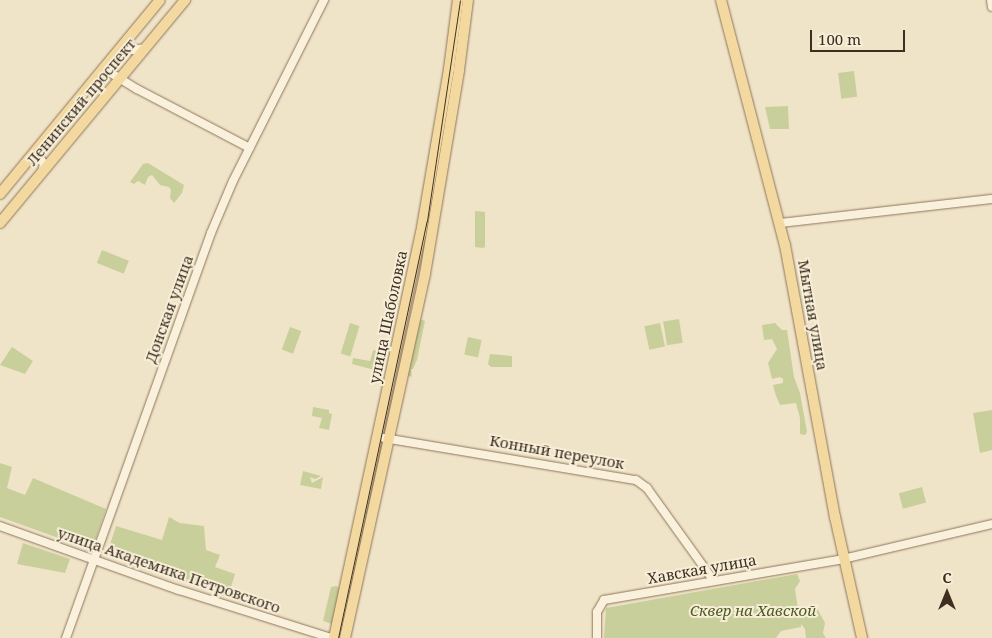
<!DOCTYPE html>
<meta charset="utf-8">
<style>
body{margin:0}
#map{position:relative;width:992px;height:638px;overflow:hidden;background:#f0e4c8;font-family:"Noto Serif",serif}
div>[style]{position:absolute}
.green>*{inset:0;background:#c9cf9b;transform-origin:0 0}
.roads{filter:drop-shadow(0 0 1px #8d765c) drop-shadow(0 0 1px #8d765c)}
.minor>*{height:8px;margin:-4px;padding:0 4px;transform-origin:4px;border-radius:4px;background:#faf1dc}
.major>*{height:10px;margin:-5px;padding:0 5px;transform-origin:5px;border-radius:5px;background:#f3d9a0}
.tram>*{height:1px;margin:-0.5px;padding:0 0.5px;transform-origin:0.5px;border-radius:0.5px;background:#3d2e20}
span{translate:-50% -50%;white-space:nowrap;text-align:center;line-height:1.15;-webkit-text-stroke:4px #f7eed8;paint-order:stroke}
.street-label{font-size:15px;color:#3d2e20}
.park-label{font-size:15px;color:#4d5a26;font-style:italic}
.north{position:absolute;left:922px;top:568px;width:50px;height:50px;-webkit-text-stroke:4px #f7eed8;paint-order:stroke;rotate:0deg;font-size:14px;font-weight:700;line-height:20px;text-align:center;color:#3d2e20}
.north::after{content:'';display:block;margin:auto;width:18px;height:22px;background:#3d2e20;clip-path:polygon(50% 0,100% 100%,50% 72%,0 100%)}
.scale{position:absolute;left:810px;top:30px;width:95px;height:22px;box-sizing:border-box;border:2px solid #3d2e20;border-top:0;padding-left:6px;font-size:15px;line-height:18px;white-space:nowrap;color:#3d2e20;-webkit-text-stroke:4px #f7eed8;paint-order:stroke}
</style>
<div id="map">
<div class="green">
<div style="left:854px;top:71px;width:26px;height:16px;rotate:83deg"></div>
<div style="clip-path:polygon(788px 106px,789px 129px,770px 129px,765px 107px)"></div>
<div style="clip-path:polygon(148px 163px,184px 185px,182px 193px,174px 203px,170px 198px,171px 190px,169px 187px,160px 185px,152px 175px,148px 177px,145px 185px,138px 181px,134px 184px,130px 182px,143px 164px)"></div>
<div style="clip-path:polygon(475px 211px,485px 212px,485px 247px,483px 248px,475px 247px)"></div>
<div style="left:102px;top:250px;width:29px;height:14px;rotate:22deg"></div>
<div style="clip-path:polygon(417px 318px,425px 321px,417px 360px,413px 369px,411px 369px,412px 377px,406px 375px)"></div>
<div style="left:679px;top:319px;width:24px;height:16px;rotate:81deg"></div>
<div style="left:350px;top:323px;width:10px;height:32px;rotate:17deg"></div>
<div style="left:660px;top:323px;width:24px;height:16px;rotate:78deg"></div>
<div style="clip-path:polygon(775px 323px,782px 330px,787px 330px,794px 377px,800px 393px,807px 432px,805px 435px,800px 434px,800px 418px,796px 403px,780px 405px,776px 396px,773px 385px,783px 383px,783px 379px,780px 377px,772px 379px,768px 363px,777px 349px,772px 339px,764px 340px,762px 325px)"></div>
<div style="left:290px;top:327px;width:12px;height:24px;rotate:20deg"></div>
<div style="left:468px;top:337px;width:14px;height:18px;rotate:12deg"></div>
<div style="clip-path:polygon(12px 347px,33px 361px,25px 374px,0 365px)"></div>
<div style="clip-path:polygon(373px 350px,382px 352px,378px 371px,352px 364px,353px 358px,370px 361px)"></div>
<div style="clip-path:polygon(490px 354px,512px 356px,512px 367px,491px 367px,488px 364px)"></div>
<div style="clip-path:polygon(313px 407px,329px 410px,329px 413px,332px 414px,329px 430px,319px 428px,322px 418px,312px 416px)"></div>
<div style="clip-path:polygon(992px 410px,992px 450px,980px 453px,973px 413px)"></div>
<div style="clip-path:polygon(0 463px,12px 467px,7px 488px,25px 495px,33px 478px,106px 509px,92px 550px,0 517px)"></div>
<div style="clip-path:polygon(303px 471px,321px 476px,315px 479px,310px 477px,312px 483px,323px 477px,321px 489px,300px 485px)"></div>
<div style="left:922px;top:487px;width:16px;height:24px;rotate:75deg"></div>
<div style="clip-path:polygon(169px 517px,180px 523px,204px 526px,206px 550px,220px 555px,215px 567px,235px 574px,228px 597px,107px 554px,116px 526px,162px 540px)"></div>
<div style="clip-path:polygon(23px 543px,70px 559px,65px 573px,17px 564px)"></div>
<div style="clip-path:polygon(797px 574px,800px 581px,795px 589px,798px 609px,810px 606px,818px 610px,825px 623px,823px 633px,826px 638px,806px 638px,805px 629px,801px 624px,801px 627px,781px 631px,776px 638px,604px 638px,606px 608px)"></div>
<div style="clip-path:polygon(336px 586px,340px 588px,335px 625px,323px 621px,331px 587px)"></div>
</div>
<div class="roads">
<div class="minor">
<div style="left:991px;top:0;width:7px;rotate:82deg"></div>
<div style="left:129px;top:37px;width:7px;rotate:98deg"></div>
<div style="left:128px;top:44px;width:8px;rotate:50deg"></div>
<div style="left:133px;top:50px;width:13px;rotate:-9deg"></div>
<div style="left:103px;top:68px;width:40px;rotate:32deg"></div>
<div style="left:137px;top:89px;width:127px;rotate:27.6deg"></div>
<div style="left:28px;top:159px;width:7px;rotate:-16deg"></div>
<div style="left:35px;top:157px;width:5px;rotate:11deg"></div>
<div style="left:40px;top:158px;width:7px;rotate:56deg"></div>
<div style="left:44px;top:164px;width:8px;rotate:104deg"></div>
<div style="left:780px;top:223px;width:213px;rotate:-6.5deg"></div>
<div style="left:384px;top:438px;width:255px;rotate:9.5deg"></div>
<div style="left:636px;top:480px;width:14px;rotate:36deg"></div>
<div style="left:647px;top:488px;width:113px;rotate:54.3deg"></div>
<div style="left:0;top:526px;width:190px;rotate:19.7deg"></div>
<div style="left:179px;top:590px;width:159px;rotate:17.5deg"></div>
<div style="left:66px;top:638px;width:430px;rotate:-70.3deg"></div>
<div style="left:211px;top:233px;width:56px;rotate:-67.1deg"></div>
<div style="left:233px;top:181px;width:203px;rotate:-63.3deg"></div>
<div style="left:597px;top:638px;width:26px;rotate:-90deg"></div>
<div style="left:597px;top:612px;width:14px;rotate:-60deg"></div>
<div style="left:604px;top:600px;width:242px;rotate:-9.7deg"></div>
<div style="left:843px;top:559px;width:153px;rotate:-13.2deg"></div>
</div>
<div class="major">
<div style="left:721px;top:0;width:253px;rotate:75.4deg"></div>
<div style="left:785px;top:245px;width:277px;rotate:79.6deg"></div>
<div style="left:835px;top:517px;width:124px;rotate:77.4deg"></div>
<div style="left:0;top:194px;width:251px;rotate:-50.5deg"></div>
<div style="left:0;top:223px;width:290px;rotate:-50.3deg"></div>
<div style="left:334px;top:638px;width:414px;rotate:-77.9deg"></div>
<div style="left:421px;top:233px;width:166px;rotate:-80.3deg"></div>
<div style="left:449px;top:69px;width:70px;rotate:-82.6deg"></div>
<div style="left:345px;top:638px;width:373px;rotate:-77.6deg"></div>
<div style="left:425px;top:274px;width:207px;rotate:-80.5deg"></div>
<div style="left:459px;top:70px;width:71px;rotate:-82.7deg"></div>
</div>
</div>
<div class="tram">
<div style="left:338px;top:638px;width:426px;rotate:-78deg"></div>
<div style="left:427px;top:221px;width:223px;rotate:-81.5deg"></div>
</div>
<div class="street-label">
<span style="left:81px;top:102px;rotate:-50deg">Ленинский проспект</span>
<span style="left:169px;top:309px;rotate:-70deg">Донская улица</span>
<span style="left:813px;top:315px;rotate:80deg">Мытная улица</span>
<span style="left:388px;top:317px;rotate:-78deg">улица Шаболовка</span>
<span style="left:557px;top:452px;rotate:10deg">Конный переулок</span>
<span style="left:702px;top:569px;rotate:-10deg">Хавская улица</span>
<span style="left:169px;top:570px;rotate:19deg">улица Академика Петровского</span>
</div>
<div class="park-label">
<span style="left:753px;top:611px">Сквер на Хавской</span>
</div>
<div class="north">С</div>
<div class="scale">100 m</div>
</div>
